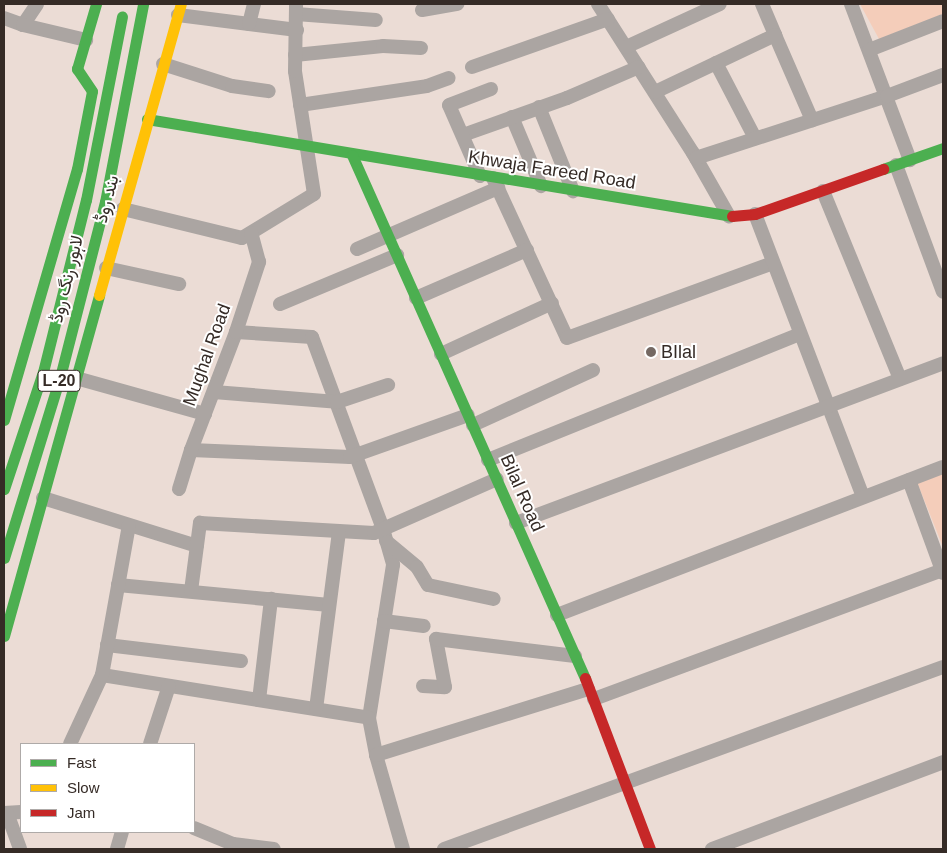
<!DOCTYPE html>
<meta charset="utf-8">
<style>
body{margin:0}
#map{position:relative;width:947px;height:853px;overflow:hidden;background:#ebdcd5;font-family:Helvetica,Vazirmatn,sans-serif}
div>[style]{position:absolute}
.green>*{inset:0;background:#f4cdba}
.street>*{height:14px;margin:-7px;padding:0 7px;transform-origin:7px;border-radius:7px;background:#aba5a2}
.fast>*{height:11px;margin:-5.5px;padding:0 5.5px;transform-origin:5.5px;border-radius:5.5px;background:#4caf50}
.slow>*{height:11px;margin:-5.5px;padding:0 5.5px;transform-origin:5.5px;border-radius:5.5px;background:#ffc107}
.jam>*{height:11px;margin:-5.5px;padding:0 5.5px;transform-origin:5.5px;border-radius:5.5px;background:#c62828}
.dots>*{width:14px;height:14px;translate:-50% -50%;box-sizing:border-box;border:2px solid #fff;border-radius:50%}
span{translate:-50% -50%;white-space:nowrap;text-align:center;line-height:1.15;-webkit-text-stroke:4px #fff;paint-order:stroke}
.shield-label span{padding:1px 4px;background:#fff;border:1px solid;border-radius:4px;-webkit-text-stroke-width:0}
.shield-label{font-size:16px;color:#352b26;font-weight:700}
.street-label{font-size:18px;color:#352b26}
.poi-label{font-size:18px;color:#352b26}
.left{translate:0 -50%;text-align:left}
.frame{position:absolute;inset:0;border:5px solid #352b26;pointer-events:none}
.legend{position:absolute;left:20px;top:743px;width:175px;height:90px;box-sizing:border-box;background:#fff;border:1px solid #aeaaa8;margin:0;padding:6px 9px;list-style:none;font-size:15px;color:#352b26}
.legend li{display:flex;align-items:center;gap:10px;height:25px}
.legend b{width:25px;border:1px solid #aeaaa8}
</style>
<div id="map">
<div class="green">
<div style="clip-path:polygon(860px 4px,943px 4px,943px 14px,879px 39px)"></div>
<div style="clip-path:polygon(943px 472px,943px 547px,917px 482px)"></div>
</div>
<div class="street">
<div style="left:598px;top:4px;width:177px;rotate:57.5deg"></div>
<div style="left:693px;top:153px;width:73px;rotate:60.3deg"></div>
<div style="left:762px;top:4px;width:34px;rotate:67deg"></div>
<div style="left:851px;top:4px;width:167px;rotate:69.3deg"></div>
<div style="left:422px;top:10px;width:36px;rotate:-10deg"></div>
<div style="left:296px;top:14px;width:80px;rotate:4.3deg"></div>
<div style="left:178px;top:15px;width:120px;rotate:7.2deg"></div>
<div style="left:4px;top:18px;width:20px;rotate:20deg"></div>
<div style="left:23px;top:25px;width:25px;rotate:-56deg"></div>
<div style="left:249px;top:24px;width:21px;rotate:-76deg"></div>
<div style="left:23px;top:25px;width:65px;rotate:13.4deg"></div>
<div style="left:626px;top:47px;width:103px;rotate:-24.6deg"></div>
<div style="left:869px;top:50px;width:79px;rotate:-21.4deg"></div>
<div style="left:295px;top:55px;width:88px;rotate:-5.8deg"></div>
<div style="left:383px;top:46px;width:38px;rotate:3deg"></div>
<div style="left:716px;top:63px;width:85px;rotate:62.5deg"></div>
<div style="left:163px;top:64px;width:72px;rotate:17.7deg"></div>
<div style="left:232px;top:86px;width:37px;rotate:8deg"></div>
<div style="left:472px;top:67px;width:144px;rotate:-19.4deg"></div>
<div style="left:655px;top:92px;width:133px;rotate:-25.4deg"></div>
<div style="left:775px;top:35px;width:93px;rotate:66.5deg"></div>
<div style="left:300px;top:105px;width:128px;rotate:-8.5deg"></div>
<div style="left:427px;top:86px;width:23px;rotate:-20deg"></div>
<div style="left:539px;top:107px;width:91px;rotate:68deg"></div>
<div style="left:512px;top:117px;width:75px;rotate:67.2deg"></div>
<div style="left:463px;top:135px;width:110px;rotate:-19.6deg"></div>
<div style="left:567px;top:98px;width:78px;rotate:-23.3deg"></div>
<div style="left:696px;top:158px;width:201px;rotate:-18deg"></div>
<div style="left:887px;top:96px;width:60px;rotate:-20.6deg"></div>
<div style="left:896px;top:165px;width:135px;rotate:69.7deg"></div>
<div style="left:480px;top:176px;width:77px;rotate:-113.6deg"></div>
<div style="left:449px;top:105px;width:45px;rotate:-20.9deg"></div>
<div style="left:493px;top:178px;width:176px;rotate:65.2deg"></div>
<div style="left:567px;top:338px;width:219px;rotate:-20deg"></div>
<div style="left:823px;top:191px;width:203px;rotate:67.7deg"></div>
<div style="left:123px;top:209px;width:122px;rotate:13.7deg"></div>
<div style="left:242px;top:238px;width:84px;rotate:-31.4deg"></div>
<div style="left:314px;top:194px;width:124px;rotate:-98.8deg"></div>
<div style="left:295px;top:71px;width:67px;rotate:-89.1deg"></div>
<div style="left:755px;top:214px;width:303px;rotate:69.1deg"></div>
<div style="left:357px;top:249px;width:154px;rotate:-23.4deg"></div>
<div style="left:106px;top:268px;width:75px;rotate:12.4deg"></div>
<div style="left:416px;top:298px;width:121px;rotate:-23.4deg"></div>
<div style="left:280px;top:304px;width:127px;rotate:-22.7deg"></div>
<div style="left:236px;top:332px;width:76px;rotate:3.8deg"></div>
<div style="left:312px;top:337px;width:205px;rotate:69.7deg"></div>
<div style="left:383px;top:529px;width:37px;rotate:74deg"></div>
<div style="left:393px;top:565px;width:155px;rotate:98.9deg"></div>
<div style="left:369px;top:718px;width:38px;rotate:79deg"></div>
<div style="left:376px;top:755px;width:98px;rotate:74deg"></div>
<div style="left:441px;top:354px;width:122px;rotate:-24.7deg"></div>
<div style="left:76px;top:378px;width:134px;rotate:15.6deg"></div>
<div style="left:214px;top:392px;width:123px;rotate:4.6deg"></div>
<div style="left:337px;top:402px;width:54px;rotate:-18.4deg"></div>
<div style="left:473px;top:425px;width:132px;rotate:-24.6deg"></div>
<div style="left:191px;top:450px;width:159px;rotate:2.5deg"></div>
<div style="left:350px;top:457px;width:125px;rotate:-19.6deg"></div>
<div style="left:488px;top:460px;width:336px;rotate:-22deg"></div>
<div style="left:909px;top:480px;width:99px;rotate:69.9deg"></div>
<div style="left:179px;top:489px;width:41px;rotate:-72.9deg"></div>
<div style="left:191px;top:450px;width:126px;rotate:-69.1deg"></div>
<div style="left:236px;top:332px;width:74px;rotate:-71.8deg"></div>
<div style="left:259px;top:262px;width:30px;rotate:-105deg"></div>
<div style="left:43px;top:498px;width:161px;rotate:17.3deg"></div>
<div style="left:516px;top:523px;width:456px;rotate:-20.5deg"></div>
<div style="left:386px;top:541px;width:40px;rotate:40deg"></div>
<div style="left:417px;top:567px;width:21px;rotate:59deg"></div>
<div style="left:428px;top:585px;width:67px;rotate:12deg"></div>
<div style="left:118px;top:585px;width:212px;rotate:5.4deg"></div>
<div style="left:191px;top:591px;width:69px;rotate:-82.5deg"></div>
<div style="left:200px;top:523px;width:174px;rotate:3.3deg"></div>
<div style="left:374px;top:533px;width:134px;rotate:-23.7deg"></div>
<div style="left:557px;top:615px;width:413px;rotate:-21deg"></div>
<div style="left:384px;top:621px;width:40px;rotate:7.1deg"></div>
<div style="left:107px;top:645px;width:135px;rotate:6.8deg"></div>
<div style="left:102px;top:675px;width:270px;rotate:9.1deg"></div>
<div style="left:423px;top:686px;width:22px;rotate:3deg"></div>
<div style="left:445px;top:687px;width:49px;rotate:-100.6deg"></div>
<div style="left:436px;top:639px;width:140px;rotate:7deg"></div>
<div style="left:594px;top:699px;width:371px;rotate:-20.3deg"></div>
<div style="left:259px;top:700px;width:102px;rotate:-83.2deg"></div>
<div style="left:316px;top:709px;width:179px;rotate:-82.6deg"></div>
<div style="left:70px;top:744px;width:76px;rotate:-65.1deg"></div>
<div style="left:102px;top:675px;width:152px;rotate:-79.8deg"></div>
<div style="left:150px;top:744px;width:61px;rotate:-71.9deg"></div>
<div style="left:376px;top:755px;width:222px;rotate:-17.3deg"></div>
<div style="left:4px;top:813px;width:17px;rotate:-3deg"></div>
<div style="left:7px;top:813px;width:38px;rotate:70deg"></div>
<div style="left:194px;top:828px;width:42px;rotate:22.3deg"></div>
<div style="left:117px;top:849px;width:18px;rotate:-74deg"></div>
<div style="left:231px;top:849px;width:5px;rotate:-68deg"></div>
<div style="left:233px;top:844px;width:41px;rotate:7deg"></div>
<div style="left:444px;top:849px;width:531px;rotate:-20.04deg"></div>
<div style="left:712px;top:849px;width:247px;rotate:-20.6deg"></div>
</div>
<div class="fast">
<div style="left:147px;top:119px;width:593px;rotate:9.41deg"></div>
<div style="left:352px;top:155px;width:573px;rotate:65.99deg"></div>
<div style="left:883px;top:169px;width:64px;rotate:-19.3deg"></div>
<div style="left:4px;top:420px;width:261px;rotate:-73.8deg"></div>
<div style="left:77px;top:169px;width:79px;rotate:-79.1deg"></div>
<div style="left:92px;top:91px;width:27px;rotate:-124deg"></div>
<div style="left:77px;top:69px;width:68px;rotate:-73.7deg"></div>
<div style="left:4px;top:489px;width:123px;rotate:-71.6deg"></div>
<div style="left:43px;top:372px;width:177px;rotate:-76deg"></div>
<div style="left:86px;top:200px;width:187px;rotate:-78.9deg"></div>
<div style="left:4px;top:558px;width:189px;rotate:-72.8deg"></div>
<div style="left:60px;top:377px;width:181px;rotate:-75.6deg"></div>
<div style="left:105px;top:202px;width:202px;rotate:-79.1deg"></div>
<div style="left:4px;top:636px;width:354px;rotate:-74.4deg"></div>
</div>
<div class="slow">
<div style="left:99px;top:295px;width:302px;rotate:-74.3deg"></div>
</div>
<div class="jam">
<div style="left:732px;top:216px;width:23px;rotate:-5deg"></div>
<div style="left:755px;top:214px;width:136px;rotate:-19.4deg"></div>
<div style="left:585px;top:678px;width:183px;rotate:69.2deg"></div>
</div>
<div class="dots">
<div style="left:651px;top:352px;background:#756963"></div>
</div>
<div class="shield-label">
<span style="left:59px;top:381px">L-20</span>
</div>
<div class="street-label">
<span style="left:552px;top:170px;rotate:9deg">Khwaja Fareed Road</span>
<span style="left:107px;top:199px;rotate:-75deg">بند روڈ</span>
<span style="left:67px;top:279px;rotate:-76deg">لاہور رنگ روڈ</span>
<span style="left:207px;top:355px;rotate:-70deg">Mughal Road</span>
<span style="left:522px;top:493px;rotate:66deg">Bilal Road</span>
</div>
<div class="poi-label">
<span class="left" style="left:661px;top:352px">BIlal</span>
</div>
<div class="frame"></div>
<ul class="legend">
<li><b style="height:6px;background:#4caf50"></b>Fast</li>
<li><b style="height:6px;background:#ffc107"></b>Slow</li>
<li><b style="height:6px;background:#c62828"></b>Jam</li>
</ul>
</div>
